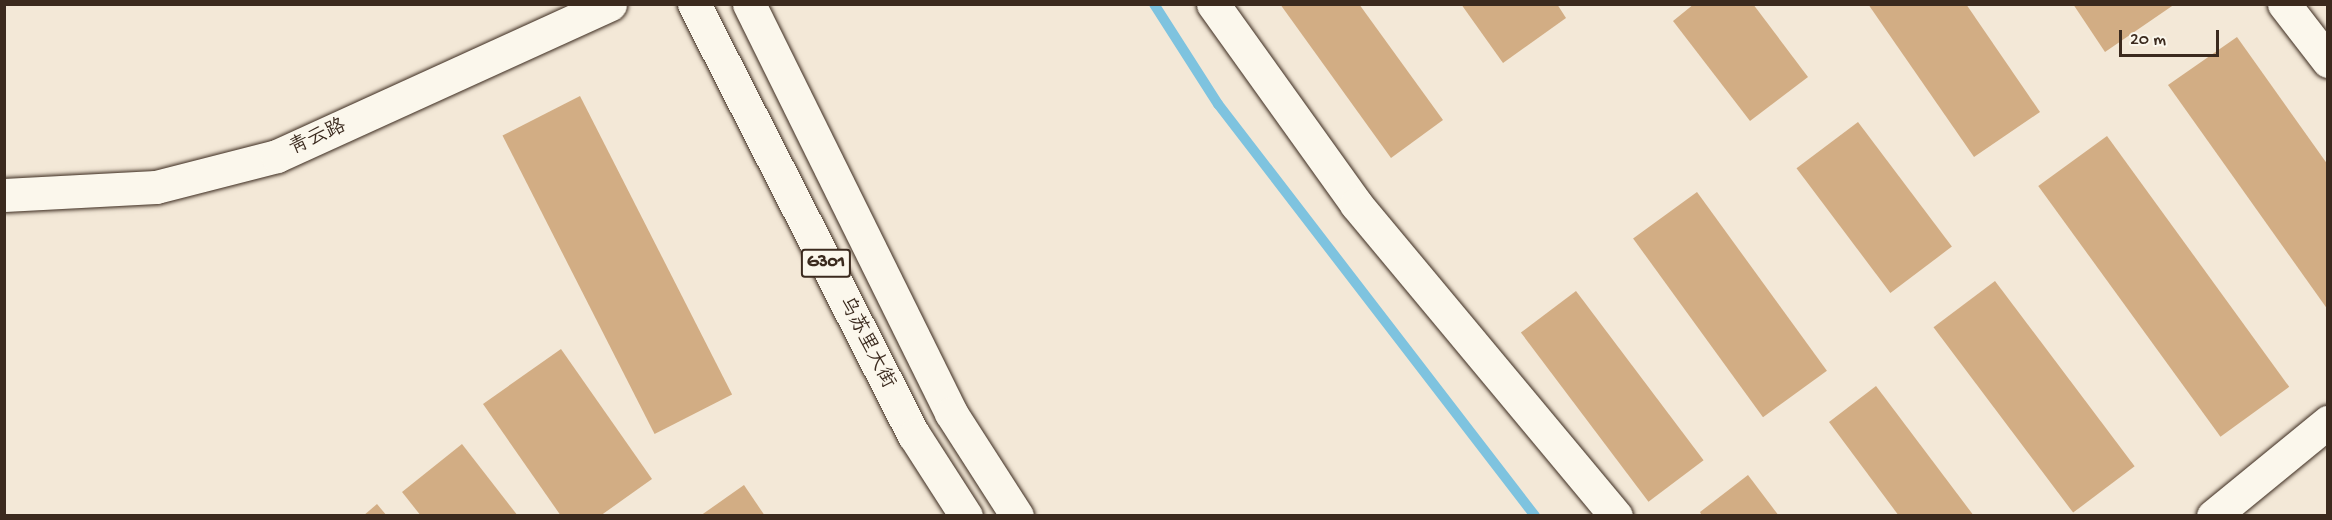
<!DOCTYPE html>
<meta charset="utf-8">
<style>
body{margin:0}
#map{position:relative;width:2332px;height:520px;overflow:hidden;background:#f3e8d7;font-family:"Gochi Hand","LXGW WenKai TC",sans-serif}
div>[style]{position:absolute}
.stream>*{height:10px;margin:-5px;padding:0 5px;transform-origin:5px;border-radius:5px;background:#7ec3df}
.building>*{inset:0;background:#d2ad84;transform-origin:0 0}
.roads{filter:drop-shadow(0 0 2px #3b2a1e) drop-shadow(0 0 2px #3b2a1e)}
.street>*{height:33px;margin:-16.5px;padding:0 16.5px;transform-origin:16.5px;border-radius:16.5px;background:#fbf7ec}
.secondary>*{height:33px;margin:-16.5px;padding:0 16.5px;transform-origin:16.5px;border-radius:16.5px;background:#fbf7ec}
.highway>*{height:33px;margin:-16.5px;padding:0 16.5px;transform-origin:16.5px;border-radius:16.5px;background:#fbf7ec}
span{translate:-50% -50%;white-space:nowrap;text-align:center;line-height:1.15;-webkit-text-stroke:5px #fbf7ec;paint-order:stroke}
.shield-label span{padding:2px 4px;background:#fbf7ec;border:2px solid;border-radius:4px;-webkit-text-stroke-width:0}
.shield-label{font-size:18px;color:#3b2a1e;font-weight:700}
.street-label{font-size:20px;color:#3b2a1e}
.frame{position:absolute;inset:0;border:6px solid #3b2a1e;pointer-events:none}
.scale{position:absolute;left:2119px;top:30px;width:100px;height:27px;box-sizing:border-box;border:3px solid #3b2a1e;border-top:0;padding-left:8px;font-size:18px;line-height:21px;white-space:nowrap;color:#3b2a1e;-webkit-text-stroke:4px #fbf7ec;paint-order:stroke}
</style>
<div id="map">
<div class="stream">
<div style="left:1154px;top:4px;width:119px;rotate:57.4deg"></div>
<div style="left:1218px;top:104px;width:520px;rotate:52.42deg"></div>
</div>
<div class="building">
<div style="clip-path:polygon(1280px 4px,1359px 4px,1443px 120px,1391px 158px)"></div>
<div style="clip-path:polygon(1461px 4px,1557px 4px,1566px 18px,1503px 63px)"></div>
<div style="clip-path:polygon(1694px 4px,1753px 4px,1808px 77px,1750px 121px,1673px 21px)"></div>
<div style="clip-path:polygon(1868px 4px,1966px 4px,2040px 112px,1974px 157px)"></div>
<div style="clip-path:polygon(2073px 4px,2175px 4px,2105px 52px)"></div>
<div style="clip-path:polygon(2237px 37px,2328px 165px,2328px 310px,2168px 85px)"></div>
<div style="left:580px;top:96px;width:335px;height:87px;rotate:63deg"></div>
<div style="left:1858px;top:122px;width:156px;height:77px;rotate:53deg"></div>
<div style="left:2107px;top:136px;width:310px;height:85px;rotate:54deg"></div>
<div style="left:1697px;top:192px;width:221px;height:79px;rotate:54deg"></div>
<div style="left:1995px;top:281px;width:232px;height:77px;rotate:53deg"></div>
<div style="left:1576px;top:291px;width:212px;height:69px;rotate:53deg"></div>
<div style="clip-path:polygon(561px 349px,652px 479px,600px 516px,561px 516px,483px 404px)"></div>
<div style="clip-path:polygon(1876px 386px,1974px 516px,1899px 516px,1829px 422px)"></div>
<div style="clip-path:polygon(462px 444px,518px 516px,421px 516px,402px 492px)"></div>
<div style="clip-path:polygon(1748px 475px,1779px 516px,1702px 516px,1700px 512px)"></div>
<div style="clip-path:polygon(744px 485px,765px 516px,700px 516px)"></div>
<div style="clip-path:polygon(377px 504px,387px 516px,363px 516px)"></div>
</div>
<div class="roads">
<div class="street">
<div style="left:1213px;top:4px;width:246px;rotate:54.4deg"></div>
<div style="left:1356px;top:204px;width:406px;rotate:50.2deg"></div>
<div style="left:2284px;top:4px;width:72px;rotate:52.3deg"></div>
<div style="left:2213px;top:516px;width:149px;rotate:-39.3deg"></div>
</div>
<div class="secondary">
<div style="left:4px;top:195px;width:152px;rotate:-3deg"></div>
<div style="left:156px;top:187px;width:125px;rotate:-14.4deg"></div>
<div style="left:277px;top:156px;width:366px;rotate:-24.5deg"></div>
</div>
<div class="highway">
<div style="left:694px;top:4px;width:484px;rotate:63deg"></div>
<div style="left:914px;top:435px;width:96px;rotate:57.3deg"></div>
<div style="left:749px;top:4px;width:456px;rotate:63.7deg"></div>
<div style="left:951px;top:413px;width:122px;rotate:57.3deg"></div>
</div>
</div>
<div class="shield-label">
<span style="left:826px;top:263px">G301</span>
</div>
<div class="street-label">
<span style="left:318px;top:138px;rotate:-24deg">青云路</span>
<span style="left:866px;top:343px;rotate:63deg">乌苏里大街</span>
</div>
<div class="frame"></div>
<div class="scale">20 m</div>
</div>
